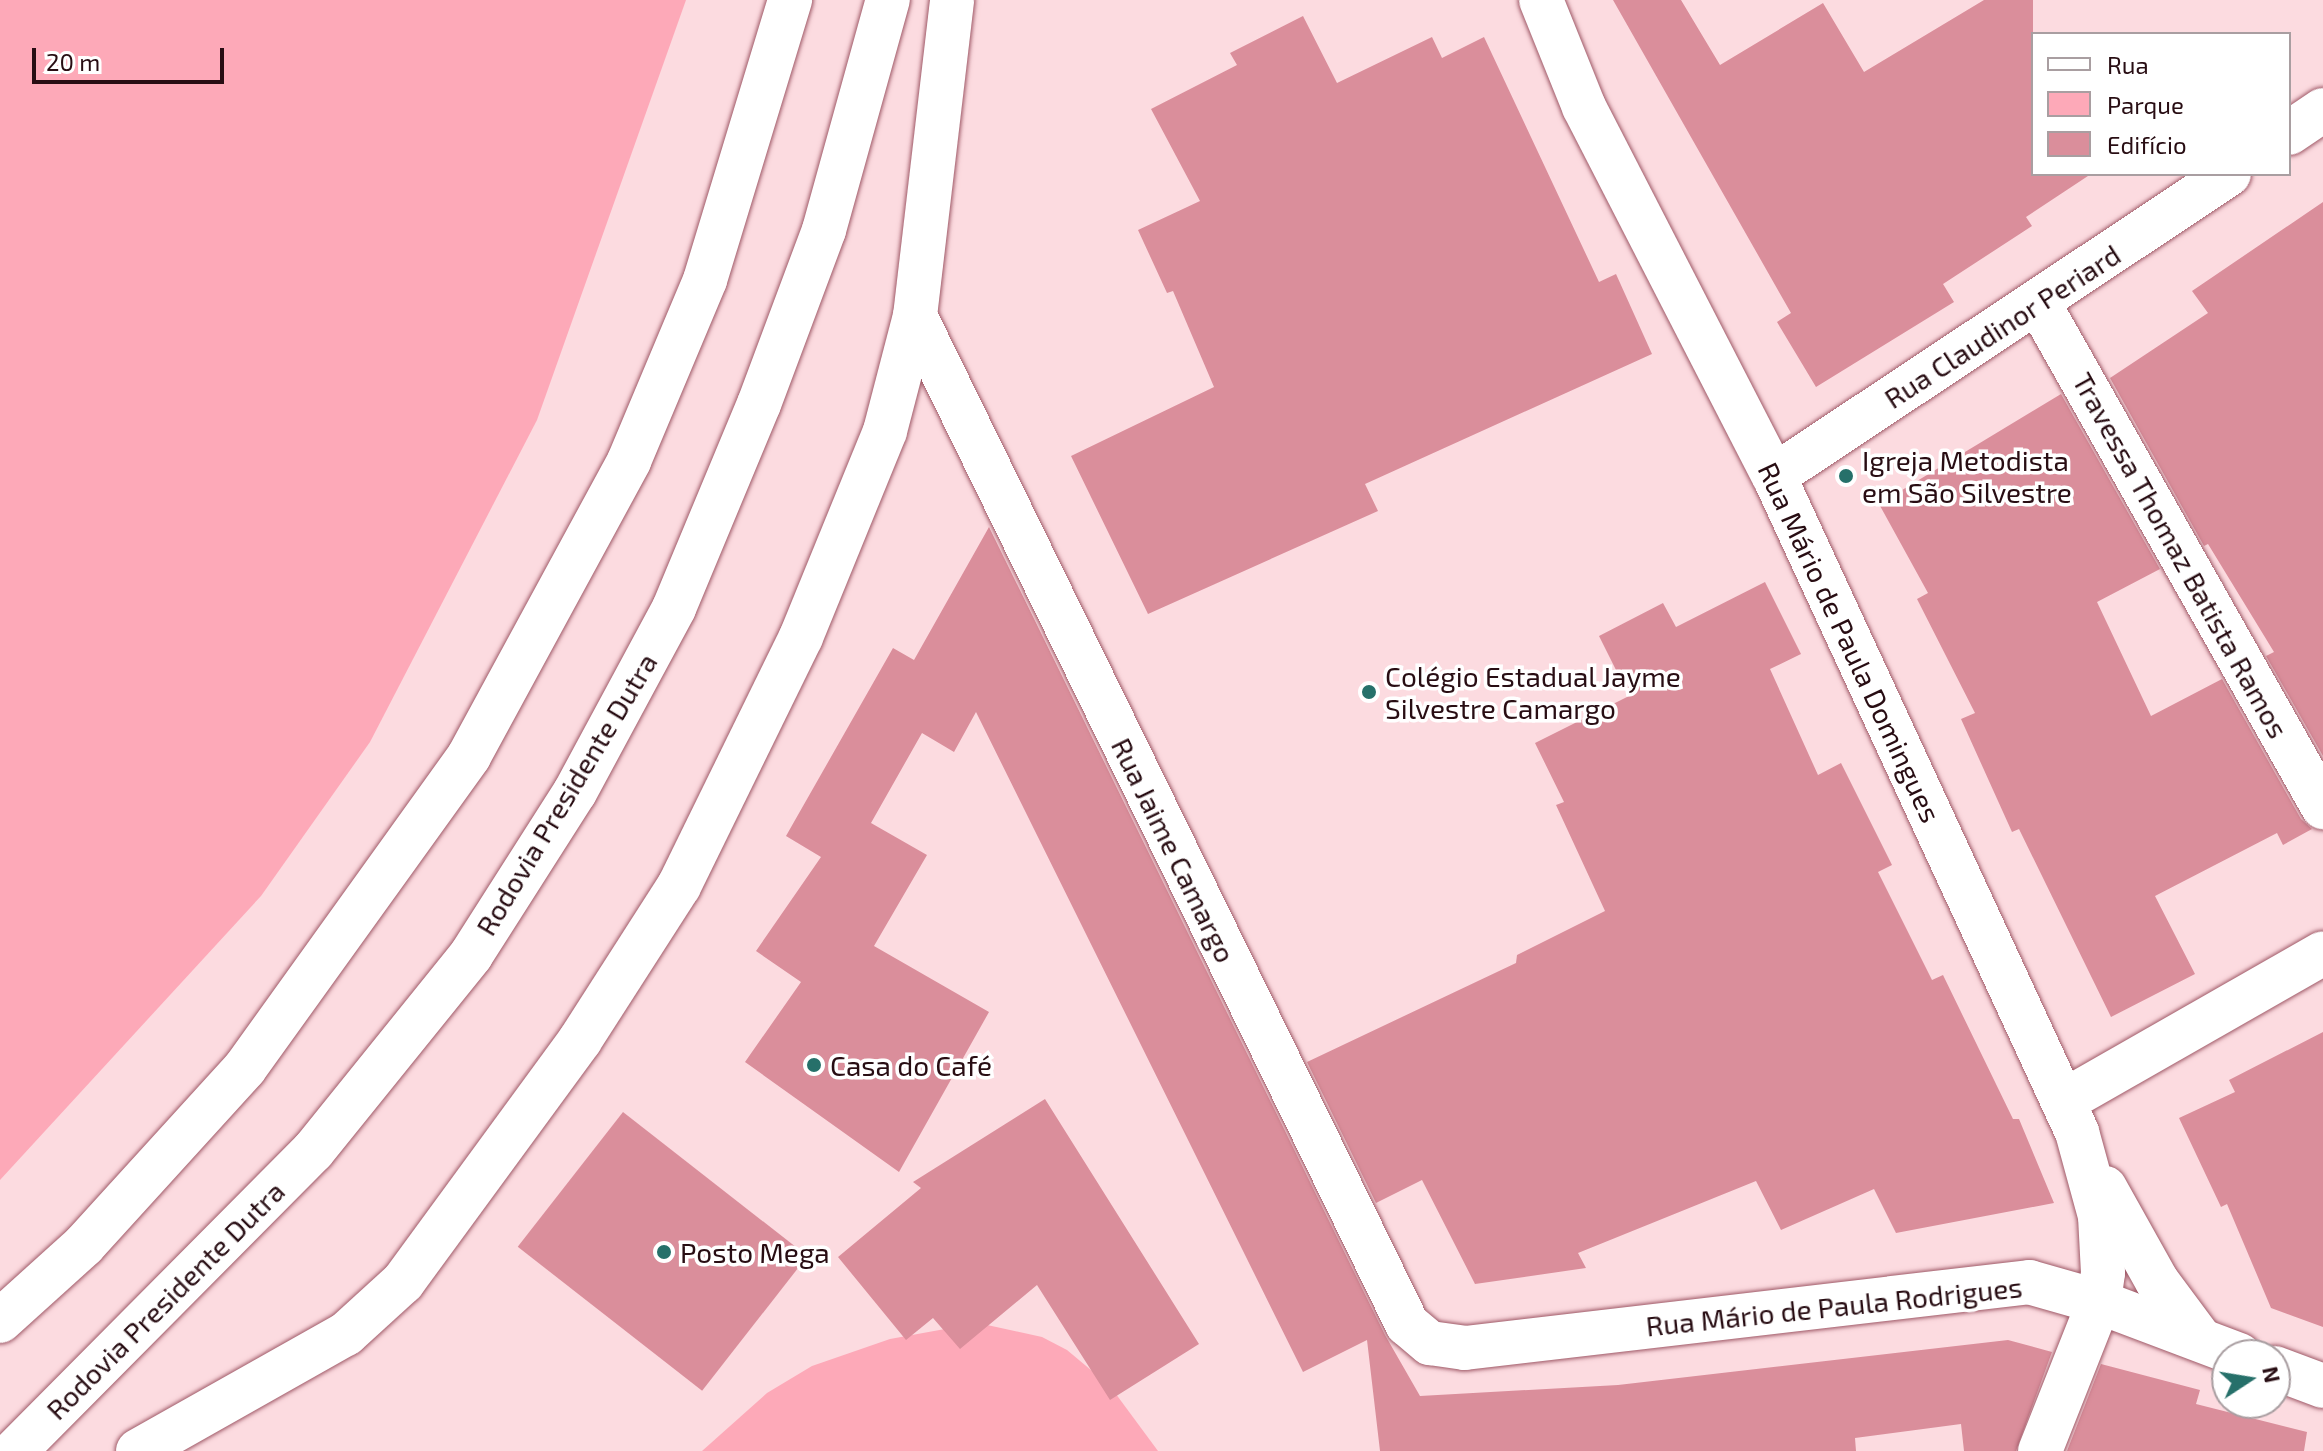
<!DOCTYPE html>
<meta charset="utf-8">
<style>
body{margin:0}
#map{position:relative;width:2323px;height:1451px;overflow:hidden;background:#fcdbe0;font-family:"Exo 2",sans-serif}
div>[style]{position:absolute}
.green>*{inset:0;background:#fda9b8}
.building>*{inset:0;background:#da8e9b;transform-origin:0 0}
.roads{filter:drop-shadow(0 0 2px #9f5967) drop-shadow(0 0 2px #9f5967)}
.minor>*{height:44px;margin:-22px;padding:0 22px;transform-origin:22px;border-radius:22px;background:#fff}
.motorway>*{height:44px;margin:-22px;padding:0 22px;transform-origin:22px;border-radius:22px;background:#fff}
.dots>*{width:22px;height:22px;translate:-50% -50%;box-sizing:border-box;border:4px solid #fff;border-radius:50%}
span{translate:-50% -50%;white-space:nowrap;text-align:center;line-height:1.15;-webkit-text-stroke:7px #fff;paint-order:stroke}
.street-label{font-size:28px;color:#280d13}
.poi-label{font-size:28px;color:#280d13}
.left{translate:0 -50%;text-align:left}
.legend{position:absolute;left:2031px;top:32px;width:260px;height:144px;box-sizing:border-box;background:#fff;border:2px solid #a99ea1;margin:0;padding:10px 14px;list-style:none;font-size:24px;color:#280d13}
.legend li{display:flex;align-items:center;gap:16px;height:40px}
.legend b{width:40px;border:2px solid #a99ea1}
.north{position:absolute;left:2211px;top:1339px;width:80px;height:80px;box-sizing:border-box;background:#fff;border:2px solid #a99ea1;border-radius:50%;rotate:78deg;font-size:22px;font-weight:700;line-height:32px;text-align:center;color:#280d13}
.north::after{content:'';display:block;margin:auto;width:28px;height:36px;background:#26706a;clip-path:polygon(50% 0,100% 100%,50% 72%,0 100%)}
.scale{position:absolute;left:32px;top:48px;width:192px;height:36px;box-sizing:border-box;border:4px solid #280d13;border-top:0;padding-left:10px;font-size:24px;line-height:28px;white-space:nowrap;color:#280d13;-webkit-text-stroke:6px #fff;paint-order:stroke}
</style>
<div id="map">
<div class="green">
<div style="clip-path:polygon(0 0,686px 0,537px 420px,370px 742px,261px 896px,0 1180px)"></div>
<div style="clip-path:polygon(978px 1323px,1042px 1337px,1067px 1350px,1110px 1386px,1158px 1451px,702px 1451px,767px 1393px,812px 1366px,890px 1339px)"></div>
</div>
<div class="building">
<div style="clip-path:polygon(1613px 0,1681px 0,1720px 65px,1823px 3px,1864px 72px,1984px 0,2033px 0,2033px 174px,2091px 174px,2026px 217px,2032px 226px,1943px 284px,1954px 302px,1816px 387px,1777px 322px,1791px 313px)"></div>
<div style="clip-path:polygon(1303px 16px,1337px 83px,1432px 37px,1442px 58px,1484px 37px,1599px 282px,1616px 274px,1652px 354px,1365px 484px,1378px 511px,1148px 614px,1071px 456px,1214px 387px,1173px 291px,1167px 293px,1138px 230px,1200px 201px,1151px 109px,1237px 65px,1230px 53px)"></div>
<div style="clip-path:polygon(2323px 202px,2323px 756px,2266px 656px,2274px 652px,2208px 544px,2204px 546px,2110px 378px,2208px 313px,2192px 291px)"></div>
<div style="clip-path:polygon(2061px 394px,2160px 569px,2097px 602px,2151px 716px,2222px 679px,2301px 819px,2312px 829px,2283px 845px,2277px 833px,2155px 896px,2195px 974px,2111px 1017px,2019px 829px,2012px 832px,1961px 719px,1975px 713px,1917px 599px,1928px 593px,1879px 504px)"></div>
<div style="clip-path:polygon(989px 527px,1385px 1335px,1420px 1396px,1618px 1385px,2008px 1340px,2052px 1352px,2016px 1451px,1964px 1451px,1961px 1424px,1855px 1438px,1856px 1451px,1380px 1451px,1367px 1340px,1303px 1372px,976px 712px,954px 752px,922px 733px,871px 823px,927px 855px,874px 946px,989px 1012px,899px 1172px,745px 1062px,801px 982px,756px 951px,821px 857px,786px 836px,893px 648px,914px 660px)"></div>
<div style="clip-path:polygon(1765px 582px,1801px 654px,1770px 669px,1818px 775px,1841px 763px,1892px 865px,1878px 872px,1932px 980px,1943px 975px,2013px 1119px,2019px 1119px,2054px 1203px,1896px 1233px,1874px 1189px,1781px 1230px,1756px 1181px,1578px 1253px,1586px 1268px,1475px 1284px,1422px 1180px,1376px 1203px,1307px 1062px,1516px 963px,1517px 955px,1605px 911px,1556px 805px,1564px 802px,1535px 743px,1629px 696px,1599px 636px,1663px 603px,1676px 627px)"></div>
<div style="clip-path:polygon(2323px 1032px,2323px 1327px,2271px 1308px,2227px 1204px,2221px 1207px,2179px 1118px,2235px 1092px,2229px 1080px)"></div>
<div style="clip-path:polygon(1045px 1099px,1199px 1344px,1110px 1400px,1037px 1285px,960px 1349px,933px 1318px,906px 1340px,838px 1257px,921px 1188px,913px 1182px)"></div>
<div style="left:623px;top:1112px;width:234px;height:171px;rotate:38deg"></div>
<div style="clip-path:polygon(2101px 1364px,2200px 1390px,2196px 1404px,2307px 1432px,2304px 1451px,2067px 1451px)"></div>
</div>
<div class="roads">
<div class="minor">
<div style="left:1541px;top:0;width:115px;rotate:68.1deg"></div>
<div style="left:1584px;top:107px;width:415px;rotate:62.8deg"></div>
<div style="left:1774px;top:476px;width:723px;rotate:65.21deg"></div>
<div style="left:2077px;top:1132px;width:87px;rotate:74.7deg"></div>
<div style="left:2100px;top:1216px;width:57px;rotate:87deg"></div>
<div style="left:2103px;top:1273px;width:29px;rotate:98deg"></div>
<div style="left:2099px;top:1302px;width:160px;rotate:111.6deg"></div>
<div style="left:2289px;top:133px;width:41px;rotate:-34.1deg"></div>
<div style="left:2039px;top:304px;width:578px;rotate:60.55deg"></div>
<div style="left:915px;top:316px;width:1122px;rotate:63.98deg"></div>
<div style="left:1407px;top:1324px;width:30px;rotate:40deg"></div>
<div style="left:1430px;top:1343px;width:35px;rotate:8deg"></div>
<div style="left:1465px;top:1348px;width:568px;rotate:-6.67deg"></div>
<div style="left:2029px;top:1282px;width:73px;rotate:15.9deg"></div>
<div style="left:2099px;top:1302px;width:150px;rotate:20.7deg"></div>
<div style="left:1774px;top:476px;width:546px;rotate:-33.57deg"></div>
<div style="left:2064px;top:1101px;width:298px;rotate:-29.7deg"></div>
<div style="left:2105px;top:1188px;width:107px;rotate:60.8deg"></div>
<div style="left:2157px;top:1281px;width:72px;rotate:53.4deg"></div>
<div style="left:403px;top:1282px;width:300px;rotate:-53.8deg"></div>
<div style="left:580px;top:1040px;width:183px;rotate:-57.3deg"></div>
<div style="left:679px;top:886px;width:277px;rotate:-63.9deg"></div>
<div style="left:801px;top:637px;width:222px;rotate:-67.8deg"></div>
<div style="left:885px;top:431px;width:119px;rotate:-75.4deg"></div>
<div style="left:2275px;top:1368px;width:51px;rotate:20.6deg"></div>
</div>
<div class="motorway">
<div style="left:915px;top:316px;width:318px;rotate:-83.3deg"></div>
<div style="left:0;top:1321px;width:113px;rotate:-42.1deg"></div>
<div style="left:84px;top:1245px;width:239px;rotate:-47.7deg"></div>
<div style="left:245px;top:1068px;width:384px;rotate:-54.3deg"></div>
<div style="left:469px;top:756px;width:336px;rotate:-61.5deg"></div>
<div style="left:629px;top:461px;width:196px;rotate:-67.2deg"></div>
<div style="left:705px;top:280px;width:293px;rotate:-73.1deg"></div>
<div style="left:15px;top:1451px;width:423px;rotate:-45.2deg"></div>
<div style="left:313px;top:1151px;width:252px;rotate:-51.1deg"></div>
<div style="left:471px;top:955px;width:193px;rotate:-57.5deg"></div>
<div style="left:575px;top:792px;width:209px;rotate:-61.7deg"></div>
<div style="left:674px;top:608px;width:221px;rotate:-67.4deg"></div>
<div style="left:759px;top:404px;width:186px;rotate:-69.5deg"></div>
<div style="left:824px;top:230px;width:239px;rotate:-74.5deg"></div>
<div style="left:138px;top:1451px;width:239px;rotate:-29.4deg"></div>
<div style="left:346px;top:1334px;width:77px;rotate:-42.4deg"></div>
</div>
</div>
<div class="dots">
<div style="left:1846px;top:476px;background:#26706a"></div>
<div style="left:1369px;top:692px;background:#26706a"></div>
<div style="left:814px;top:1065px;background:#26706a"></div>
<div style="left:664px;top:1252px;background:#26706a"></div>
</div>
<div class="street-label">
<span style="left:2002px;top:326px;rotate:-33deg">Rua Claudinor Periard</span>
<span style="left:2181px;top:555px;rotate:61deg">Travessa Thomaz Batista Ramos</span>
<span style="left:1850px;top:642px;rotate:65deg">Rua Mário de Paula Domingues</span>
<span style="left:566px;top:794px;rotate:-59deg">Rodovia Presidente Dutra</span>
<span style="left:1174px;top:850px;rotate:64deg">Rua Jaime Camargo</span>
<span style="left:165px;top:1300px;rotate:-45deg">Rodovia Presidente Dutra</span>
<span style="left:1834px;top:1306px;rotate:-6deg">Rua Mário de Paula Rodrigues</span>
</div>
<div class="poi-label">
<span class="left" style="left:1862px;top:476px">Igreja Metodista<br>em São Silvestre</span>
<span class="left" style="left:1385px;top:692px">Colégio Estadual Jayme<br>Silvestre Camargo</span>
<span class="left" style="left:830px;top:1065px">Casa do Café</span>
<span class="left" style="left:680px;top:1252px">Posto Mega</span>
</div>
<ul class="legend">
<li><b style="height:10px;background:#fff"></b>Rua</li>
<li><b style="height:22px;background:#fda9b8"></b>Parque</li>
<li><b style="height:22px;background:#da8e9b"></b>Edifício</li>
</ul>
<div class="north">N</div>
<div class="scale">20 m</div>
</div>
